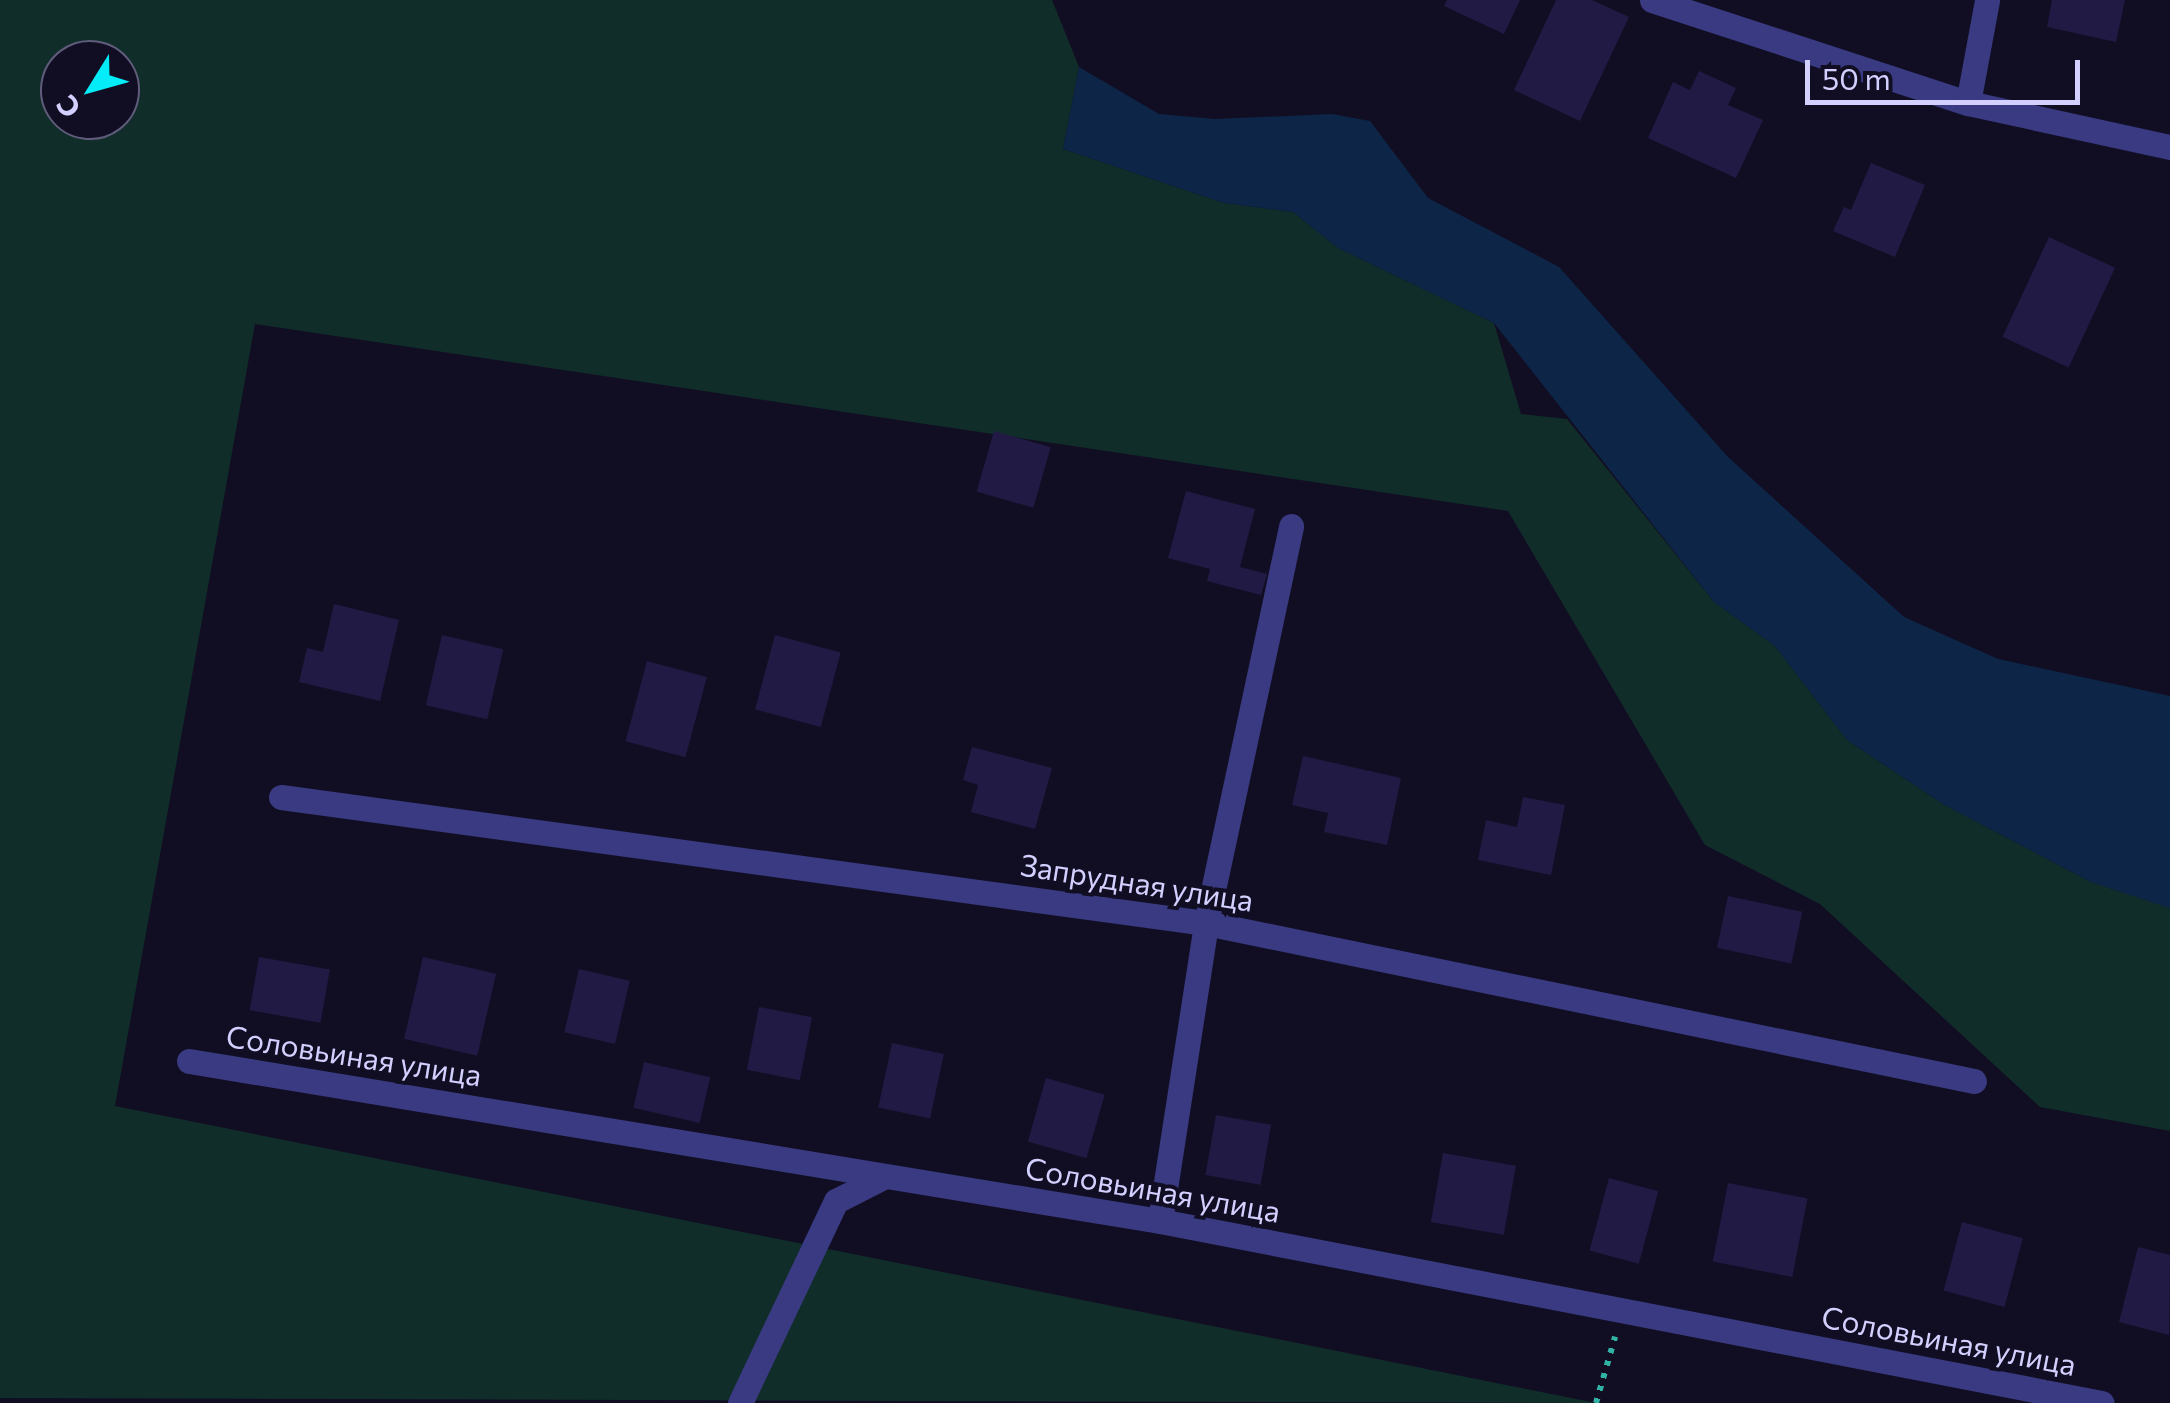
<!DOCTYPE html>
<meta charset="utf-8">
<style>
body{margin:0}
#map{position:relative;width:2170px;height:1403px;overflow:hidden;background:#110e23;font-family:Commissioner,sans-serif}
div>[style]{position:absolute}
.green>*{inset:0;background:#112d2a}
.water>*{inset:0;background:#0d2648}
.building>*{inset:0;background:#211a44;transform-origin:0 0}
.path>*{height:6px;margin-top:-3px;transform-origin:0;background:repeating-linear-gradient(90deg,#30b3a5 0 5px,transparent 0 13px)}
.street>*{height:25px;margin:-12.5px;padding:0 12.5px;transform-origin:12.5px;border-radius:12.5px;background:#393a81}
span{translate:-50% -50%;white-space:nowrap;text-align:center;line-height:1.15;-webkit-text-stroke:8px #110e23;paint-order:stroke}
.street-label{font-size:30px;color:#d3d0ff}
.north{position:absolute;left:40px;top:40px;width:100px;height:100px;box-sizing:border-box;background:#110e23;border:2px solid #5f5c7b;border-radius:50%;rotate:233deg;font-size:28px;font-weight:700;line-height:40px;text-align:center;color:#d3d0ff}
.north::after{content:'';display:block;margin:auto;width:35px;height:45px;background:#03ecf8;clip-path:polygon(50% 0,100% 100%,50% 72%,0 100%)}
.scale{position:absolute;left:1805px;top:60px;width:275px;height:45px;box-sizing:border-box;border:5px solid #d3d0ff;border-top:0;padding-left:12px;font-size:30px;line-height:35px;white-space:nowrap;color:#d3d0ff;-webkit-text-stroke:8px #110e23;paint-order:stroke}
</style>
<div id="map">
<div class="green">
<div style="clip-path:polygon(evenodd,0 0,1052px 0,1079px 67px,1063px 149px,1224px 203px,1293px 212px,1338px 248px,1494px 323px,1521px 414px,1567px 419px,1714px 602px,1775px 646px,1847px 740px,1943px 804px,2091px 882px,2170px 908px,2170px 1131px,2040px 1107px,1820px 904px,1705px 845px,1508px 511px,255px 324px,115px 1106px,1596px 1403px,0 1398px,0 0,60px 60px,120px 60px,120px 120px,60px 120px,60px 60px)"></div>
</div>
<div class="water">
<div style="clip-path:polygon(1079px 67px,1159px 114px,1215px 119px,1332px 114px,1370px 121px,1428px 198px,1559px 267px,1727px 456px,1904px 617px,1998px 659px,2170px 696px,2170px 908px,2091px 882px,1943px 804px,1847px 740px,1775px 646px,1714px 602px,1494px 323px,1338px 248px,1293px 212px,1224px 203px,1063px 149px)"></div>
</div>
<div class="building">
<div style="clip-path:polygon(1447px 0,1520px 0,1504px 34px,1444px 6px)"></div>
<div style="clip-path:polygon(1556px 0,1592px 0,1629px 17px,1580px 121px,1514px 90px)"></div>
<div style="clip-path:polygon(2052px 0,2125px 0,2116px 42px,2047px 27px)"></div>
<div style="clip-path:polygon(1699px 71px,1736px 88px,1728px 105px,1763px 120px,1736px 178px,1648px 138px,1673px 82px,1690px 90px)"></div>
<div style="clip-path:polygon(1871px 163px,1925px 185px,1895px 257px,1833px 231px,1844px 207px,1851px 210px)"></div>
<div style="left:2049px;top:237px;width:73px;height:110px;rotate:25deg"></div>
<div style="left:994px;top:431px;width:59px;height:63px;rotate:16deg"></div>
<div style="clip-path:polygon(1186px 491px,1255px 509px,1240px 567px,1267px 574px,1261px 595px,1207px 581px,1210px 569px,1168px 558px)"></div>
<div style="clip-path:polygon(334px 604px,399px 620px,380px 701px,299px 682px,307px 648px,323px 652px)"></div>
<div style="left:442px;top:635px;width:63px;height:72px;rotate:13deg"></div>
<div style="left:775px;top:635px;width:68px;height:77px;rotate:15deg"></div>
<div style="left:647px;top:661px;width:62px;height:83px;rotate:15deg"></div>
<div style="clip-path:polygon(972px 747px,1052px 768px,1035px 829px,971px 812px,978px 785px,963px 780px)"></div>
<div style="clip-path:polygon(1303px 756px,1401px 778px,1387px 845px,1324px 832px,1328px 813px,1292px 805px)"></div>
<div style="clip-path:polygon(1523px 797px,1565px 805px,1551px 875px,1478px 860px,1486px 820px,1517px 827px)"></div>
<div style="left:1728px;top:896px;width:76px;height:53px;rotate:12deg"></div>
<div style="left:259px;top:957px;width:72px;height:54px;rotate:10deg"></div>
<div style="left:423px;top:957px;width:75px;height:84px;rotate:13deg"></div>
<div style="left:579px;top:969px;width:52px;height:65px;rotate:13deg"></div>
<div style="left:759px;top:1007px;width:54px;height:64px;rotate:11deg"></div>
<div style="left:892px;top:1043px;width:53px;height:66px;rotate:12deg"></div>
<div style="left:644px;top:1062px;width:68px;height:47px;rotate:13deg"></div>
<div style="left:1046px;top:1078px;width:61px;height:66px;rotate:16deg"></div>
<div style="left:1216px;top:1115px;width:56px;height:61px;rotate:10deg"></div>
<div style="left:1443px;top:1153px;width:74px;height:70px;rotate:10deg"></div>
<div style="left:1609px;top:1178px;width:51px;height:75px;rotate:15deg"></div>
<div style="left:1728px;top:1183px;width:81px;height:80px;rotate:11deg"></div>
<div style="left:1962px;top:1222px;width:63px;height:71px;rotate:15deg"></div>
<div style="clip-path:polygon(2138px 1247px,2170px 1255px,2169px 1335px,2119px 1322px)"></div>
</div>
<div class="path">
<div style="left:1596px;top:1403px;width:69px;rotate:-73.9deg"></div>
</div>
<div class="street">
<div style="left:1652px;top:0;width:332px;rotate:18.1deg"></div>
<div style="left:1968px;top:103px;width:207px;rotate:12.3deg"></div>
<div style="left:1968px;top:103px;width:105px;rotate:-79.5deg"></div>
<div style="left:281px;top:797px;width:934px;rotate:7.76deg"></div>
<div style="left:1206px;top:923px;width:784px;rotate:11.63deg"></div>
<div style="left:189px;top:1061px;width:984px;rotate:9.36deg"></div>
<div style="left:1160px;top:1221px;width:959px;rotate:10.94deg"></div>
<div style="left:1160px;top:1221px;width:302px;rotate:-81.2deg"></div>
<div style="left:1206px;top:923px;width:406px;rotate:-77.9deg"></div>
<div style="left:740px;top:1403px;width:224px;rotate:-64.6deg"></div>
<div style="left:836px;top:1201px;width:55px;rotate:-27deg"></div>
</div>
<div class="street-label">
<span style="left:1137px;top:882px;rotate:9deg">Запрудная улица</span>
<span style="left:354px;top:1055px;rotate:9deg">Соловьиная улица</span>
<span style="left:1153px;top:1189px;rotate:10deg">Соловьиная улица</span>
<span style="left:1949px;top:1340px;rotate:11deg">Соловьиная улица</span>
</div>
<div class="north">С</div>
<div class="scale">50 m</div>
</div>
